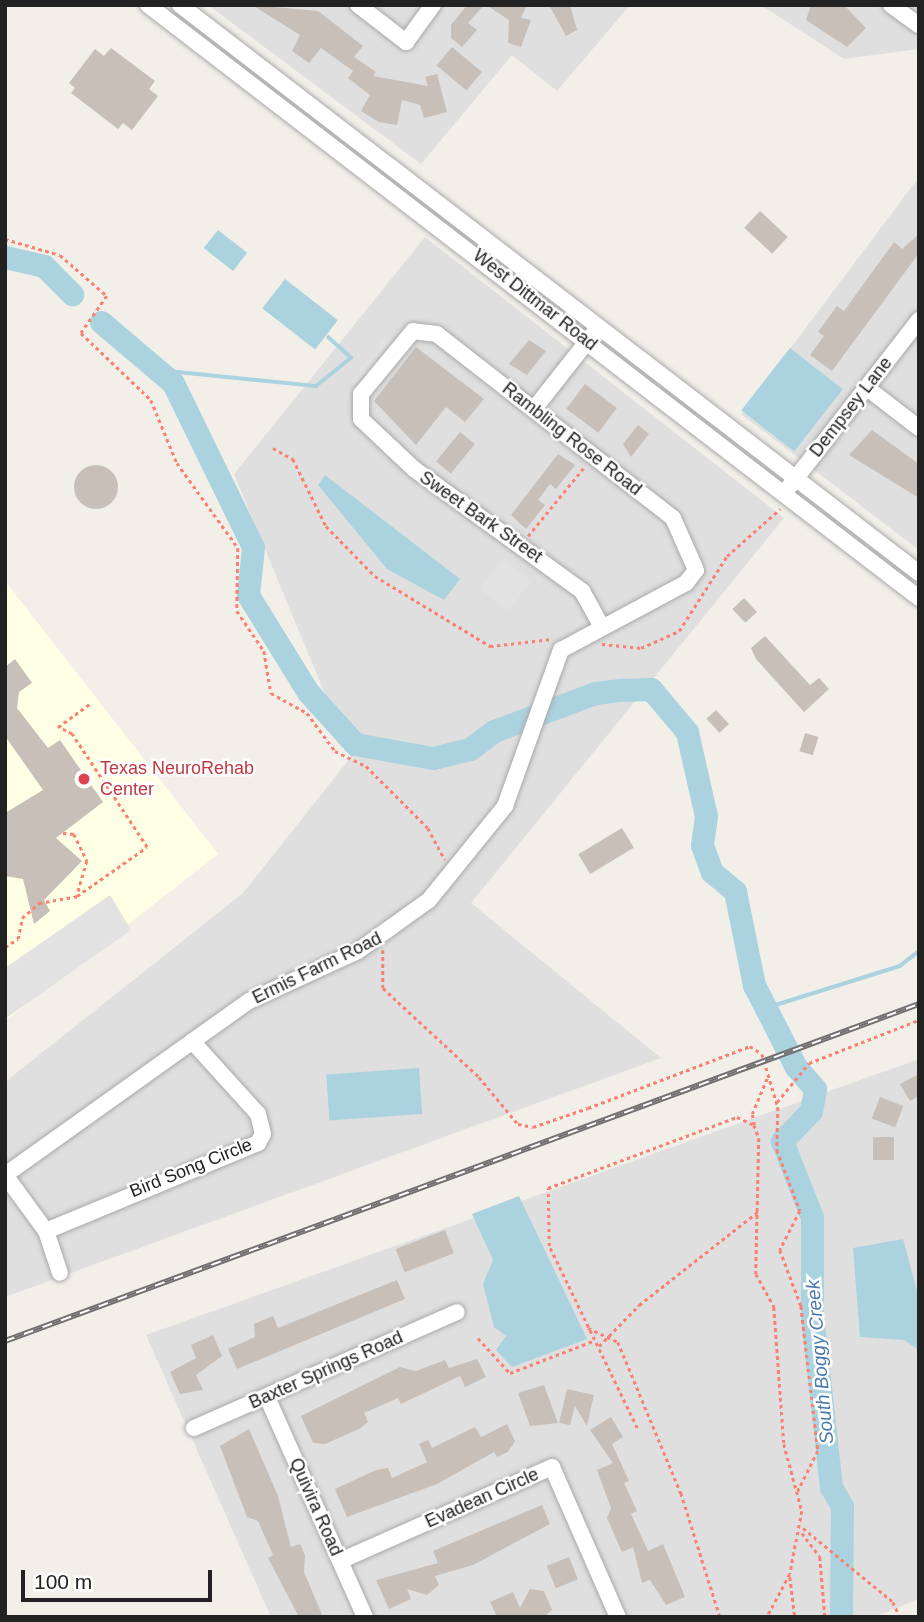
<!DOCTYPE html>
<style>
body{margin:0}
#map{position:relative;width:924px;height:1622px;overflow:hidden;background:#f2efe9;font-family:Arial,sans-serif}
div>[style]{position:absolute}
.residential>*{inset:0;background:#e0dfdf}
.education>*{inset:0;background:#ffffe5}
.parking>*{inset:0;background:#e2e2e2;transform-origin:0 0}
.water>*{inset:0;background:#aad3df;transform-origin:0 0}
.stream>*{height:3.5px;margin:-1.75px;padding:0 1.75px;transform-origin:1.75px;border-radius:1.75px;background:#aad3df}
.river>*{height:23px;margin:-11.5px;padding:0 11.5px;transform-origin:11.5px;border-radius:11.5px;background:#aad3df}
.building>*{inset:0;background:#c7bfb8;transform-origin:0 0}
.round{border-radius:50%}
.path>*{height:2.5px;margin-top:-1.25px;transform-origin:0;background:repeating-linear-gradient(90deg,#fa8072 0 3.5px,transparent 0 7px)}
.roads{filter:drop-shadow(0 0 2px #a9a9a9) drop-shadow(0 0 2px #a9a9a9)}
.minor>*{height:16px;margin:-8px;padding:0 8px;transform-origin:8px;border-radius:8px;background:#fff}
.rail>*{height:6px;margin-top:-3px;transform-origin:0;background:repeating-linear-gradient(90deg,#fff 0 10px,#707070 0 20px);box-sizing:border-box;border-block:2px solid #707070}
.dots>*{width:19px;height:19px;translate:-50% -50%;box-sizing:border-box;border:4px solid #fff;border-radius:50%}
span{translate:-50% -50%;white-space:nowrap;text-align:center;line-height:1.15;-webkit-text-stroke:5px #fff;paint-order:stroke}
.street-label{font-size:18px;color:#222}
.health-label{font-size:18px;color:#be3a42}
.left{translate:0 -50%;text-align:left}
.water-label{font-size:19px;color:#4a7aab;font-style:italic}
.frame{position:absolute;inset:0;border:7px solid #222;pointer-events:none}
.scale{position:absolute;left:21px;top:1570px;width:191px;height:32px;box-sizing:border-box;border:4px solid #222;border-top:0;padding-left:9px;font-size:21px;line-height:24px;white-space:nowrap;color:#222;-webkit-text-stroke:5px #fff;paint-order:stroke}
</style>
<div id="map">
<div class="residential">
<div style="clip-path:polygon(208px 5px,630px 5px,557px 91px,512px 55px,421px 164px)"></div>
<div style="clip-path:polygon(761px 5px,919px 5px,919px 49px,844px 59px)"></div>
<div style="clip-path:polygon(919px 177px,919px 550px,741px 414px)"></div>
<div style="clip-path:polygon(425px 237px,784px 518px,471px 903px,661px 1058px,5px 1297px,5px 1082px,243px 893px,351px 757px,234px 474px)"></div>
<div style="clip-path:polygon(919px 1059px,919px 1599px,874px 1617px,271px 1617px,146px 1335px)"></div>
</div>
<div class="education">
<div style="clip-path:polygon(5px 581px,218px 854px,5px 1021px)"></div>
</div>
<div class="parking">
<div style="left:386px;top:335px;width:10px;height:60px;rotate:37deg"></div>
<div style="left:503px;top:559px;width:36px;height:38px;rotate:38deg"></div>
<div style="clip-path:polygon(110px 895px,131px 930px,5px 1019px,5px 968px)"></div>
</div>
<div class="water">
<div style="left:218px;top:230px;width:37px;height:23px;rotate:38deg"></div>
<div style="left:285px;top:279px;width:67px;height:37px;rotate:38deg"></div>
<div style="left:790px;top:348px;width:67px;height:79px;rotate:38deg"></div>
<div style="clip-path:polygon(325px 475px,460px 579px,444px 600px,387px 569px,318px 485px)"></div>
<div style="left:419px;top:1068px;width:46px;height:93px;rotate:86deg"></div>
<div style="clip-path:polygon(519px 1196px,587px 1339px,512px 1367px,496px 1350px,506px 1336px,494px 1327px,483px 1284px,493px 1260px,472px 1214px)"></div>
<div style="clip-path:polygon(903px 1239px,919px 1298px,919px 1350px,904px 1340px,860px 1337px,853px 1248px)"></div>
</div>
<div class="stream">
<div style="left:158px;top:370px;width:159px;rotate:5.8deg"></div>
<div style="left:316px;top:386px;width:45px;rotate:-38.7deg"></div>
<div style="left:351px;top:358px;width:30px;rotate:-138deg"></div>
<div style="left:766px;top:1008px;width:140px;rotate:-17.4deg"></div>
<div style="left:900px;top:966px;width:24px;rotate:-38deg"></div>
</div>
<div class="river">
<div style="left:5px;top:257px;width:40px;rotate:13deg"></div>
<div style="left:44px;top:266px;width:40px;rotate:45deg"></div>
<div style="left:101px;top:322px;width:94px;rotate:40.3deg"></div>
<div style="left:173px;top:383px;width:182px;rotate:64deg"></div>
<div style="left:253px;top:547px;width:48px;rotate:95.9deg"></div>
<div style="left:248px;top:595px;width:114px;rotate:58.3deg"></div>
<div style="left:308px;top:692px;width:70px;rotate:47.9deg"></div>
<div style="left:355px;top:744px;width:79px;rotate:10.2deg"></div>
<div style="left:433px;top:758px;width:38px;rotate:-14deg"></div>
<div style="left:470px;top:749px;width:30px;rotate:-37deg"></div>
<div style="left:494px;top:731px;width:108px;rotate:-20.6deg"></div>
<div style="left:595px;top:693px;width:26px;rotate:-7deg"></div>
<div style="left:621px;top:690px;width:30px;rotate:-2deg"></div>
<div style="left:651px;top:689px;width:56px;rotate:50.1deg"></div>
<div style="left:687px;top:732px;width:86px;rotate:77.3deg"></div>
<div style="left:706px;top:816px;width:29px;rotate:98deg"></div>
<div style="left:702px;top:845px;width:29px;rotate:70deg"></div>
<div style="left:712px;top:872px;width:30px;rotate:40deg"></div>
<div style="left:735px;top:891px;width:96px;rotate:78.6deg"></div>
<div style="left:754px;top:985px;width:92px;rotate:62.9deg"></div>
<div style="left:796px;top:1067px;width:29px;rotate:49deg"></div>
<div style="left:815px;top:1089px;width:22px;rotate:100deg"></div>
<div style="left:811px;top:1111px;width:42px;rotate:134deg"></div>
<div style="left:782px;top:1141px;width:82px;rotate:68.5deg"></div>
<div style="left:812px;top:1217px;width:98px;rotate:90deg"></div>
<div style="left:812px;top:1315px;width:173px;rotate:83.7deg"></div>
<div style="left:831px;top:1487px;width:22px;rotate:60deg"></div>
<div style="left:842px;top:1506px;width:111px;rotate:90.5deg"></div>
</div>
<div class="building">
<div style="clip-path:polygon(252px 5px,318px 11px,363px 46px,354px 57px,376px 72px,373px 76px,428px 86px,425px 77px,437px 74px,447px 112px,424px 118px,420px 105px,402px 100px,397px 125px,379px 122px,361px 111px,370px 95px,348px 78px,353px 71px,321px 48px,309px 63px,292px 51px,300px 35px)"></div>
<div style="clip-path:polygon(467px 5px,484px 5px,468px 23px,477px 30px,462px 47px,451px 38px,451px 25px)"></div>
<div style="clip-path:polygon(486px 5px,527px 5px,521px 18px,531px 20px,521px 47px,508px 43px,509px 20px)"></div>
<div style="clip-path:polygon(549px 5px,570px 5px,577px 30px,566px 36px)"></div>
<div style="clip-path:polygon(811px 5px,844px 5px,866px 28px,847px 47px,806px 20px)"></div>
<div style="left:452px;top:47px;width:39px;height:24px;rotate:40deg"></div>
<div style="clip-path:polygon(111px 48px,155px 81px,149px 89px,158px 96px,132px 130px,123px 123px,118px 129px,71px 93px,75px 88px,69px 83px,95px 49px,104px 56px)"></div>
<div style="left:760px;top:211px;width:38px;height:23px;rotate:43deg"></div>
<div style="clip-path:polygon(919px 234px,919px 253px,832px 371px,810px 355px,824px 336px,818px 332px,837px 306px,844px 311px,894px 242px,902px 249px)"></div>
<div style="clip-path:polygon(529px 340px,546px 351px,527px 375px,509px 364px)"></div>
<div style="clip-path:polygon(416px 347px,484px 399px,465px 422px,446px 407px,416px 445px,374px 401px)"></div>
<div style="left:585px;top:384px;width:40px;height:31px;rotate:37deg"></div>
<div style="clip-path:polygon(638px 425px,649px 434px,631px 457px,623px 444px)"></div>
<div style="clip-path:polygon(872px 430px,919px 464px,919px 498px,849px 455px)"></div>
<div style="left:460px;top:432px;width:19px;height:38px;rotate:39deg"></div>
<div style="clip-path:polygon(558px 454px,575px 465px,556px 489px,550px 484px,538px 500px,545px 505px,526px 529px,511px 515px)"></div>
<div class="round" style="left:74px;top:465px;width:44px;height:44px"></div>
<div style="left:744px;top:598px;width:19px;height:16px;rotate:47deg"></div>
<div style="clip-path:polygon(765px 636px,810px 685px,819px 678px,829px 689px,804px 712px,756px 659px,751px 648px)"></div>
<div style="clip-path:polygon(15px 659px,32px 683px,19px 692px,17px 708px,48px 748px,60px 740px,103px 802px,56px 838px,82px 861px,44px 900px,50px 911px,34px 924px,23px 879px,5px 876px,5px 813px,43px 790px,5px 736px,5px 667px)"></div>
<div style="left:716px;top:710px;width:19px;height:13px;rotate:47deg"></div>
<div style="left:805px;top:733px;width:14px;height:19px;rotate:17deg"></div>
<div style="left:622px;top:828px;width:23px;height:51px;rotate:59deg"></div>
<div style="clip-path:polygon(919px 1074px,919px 1096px,910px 1101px,900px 1084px)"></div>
<div style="left:880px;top:1097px;width:25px;height:23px;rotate:21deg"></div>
<div style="left:873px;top:1137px;width:21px;height:23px"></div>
<div style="left:445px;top:1230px;width:25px;height:53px;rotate:69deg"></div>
<div style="clip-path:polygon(397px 1280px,405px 1299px,237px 1369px,228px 1349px,255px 1337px,254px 1324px,273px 1316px,278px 1328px)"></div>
<div style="clip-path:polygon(213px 1335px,222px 1356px,196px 1375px,203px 1390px,180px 1394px,170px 1372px,196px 1358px,191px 1345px)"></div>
<div style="clip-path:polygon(477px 1359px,486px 1377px,465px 1387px,460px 1376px,401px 1404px,398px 1398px,364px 1413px,368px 1422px,359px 1429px,325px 1444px,313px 1443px,301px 1416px,400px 1367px,416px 1371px,445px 1360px,449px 1368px)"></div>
<div style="clip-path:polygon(544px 1385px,558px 1423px,530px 1426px,518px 1393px)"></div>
<div style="clip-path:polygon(567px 1389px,594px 1395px,587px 1426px,575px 1406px,570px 1425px,559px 1423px)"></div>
<div style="clip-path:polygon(611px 1417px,623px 1437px,612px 1444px,629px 1481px,624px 1483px,637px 1511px,631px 1514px,648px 1551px,663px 1544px,685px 1597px,666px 1605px,650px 1580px,642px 1583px,633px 1547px,622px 1552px,607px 1518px,611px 1508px,597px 1470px,613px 1463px,590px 1430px)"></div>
<div style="clip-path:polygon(507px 1424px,515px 1441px,508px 1452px,497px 1457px,494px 1452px,437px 1484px,347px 1517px,335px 1489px,376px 1470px,388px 1468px,392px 1478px,427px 1462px,419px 1444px,428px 1440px,432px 1448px,475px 1427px,481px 1437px)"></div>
<div style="clip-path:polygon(249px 1429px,278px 1496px,291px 1547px,300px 1544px,305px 1555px,304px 1572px,323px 1617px,299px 1617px,268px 1558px,273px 1555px,258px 1521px,247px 1517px,220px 1446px)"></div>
<div style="clip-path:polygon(542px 1505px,550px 1524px,473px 1565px,435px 1576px,439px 1585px,427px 1595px,407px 1589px,411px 1599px,389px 1609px,376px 1580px,438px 1563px,433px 1551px)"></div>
<div style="left:569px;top:1557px;width:24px;height:24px;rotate:68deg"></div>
<div style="clip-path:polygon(530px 1589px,544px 1591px,552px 1610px,544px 1617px,497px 1617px,490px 1602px,513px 1592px,520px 1608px)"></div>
</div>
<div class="path">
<div style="left:5px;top:239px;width:57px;rotate:16.2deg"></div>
<div style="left:60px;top:255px;width:62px;rotate:41.1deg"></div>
<div style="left:107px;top:296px;width:45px;rotate:125.1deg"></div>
<div style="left:81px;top:333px;width:97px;rotate:43.7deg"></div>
<div style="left:151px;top:400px;width:68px;rotate:67.6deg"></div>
<div style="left:177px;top:463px;width:105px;rotate:54.3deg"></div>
<div style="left:238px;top:548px;width:63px;rotate:90.9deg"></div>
<div style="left:237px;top:611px;width:48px;rotate:56deg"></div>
<div style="left:264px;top:651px;width:43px;rotate:80.5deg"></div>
<div style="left:271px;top:693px;width:41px;rotate:29.1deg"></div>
<div style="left:307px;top:713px;width:47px;rotate:53.6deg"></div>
<div style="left:335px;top:751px;width:34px;rotate:26deg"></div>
<div style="left:366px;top:766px;width:88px;rotate:45deg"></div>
<div style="left:428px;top:828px;width:36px;rotate:62deg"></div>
<div style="left:273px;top:448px;width:23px;rotate:29deg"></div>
<div style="left:293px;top:459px;width:75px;rotate:63.8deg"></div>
<div style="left:326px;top:526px;width:70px;rotate:45.6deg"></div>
<div style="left:375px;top:576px;width:135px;rotate:31.3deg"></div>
<div style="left:490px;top:646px;width:62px;rotate:-6.4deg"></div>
<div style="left:528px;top:536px;width:90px;rotate:-50.8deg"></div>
<div style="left:602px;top:644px;width:39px;rotate:6deg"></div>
<div style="left:641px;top:648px;width:42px;rotate:-24.1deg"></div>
<div style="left:679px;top:631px;width:89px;rotate:-57.4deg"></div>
<div style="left:727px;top:556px;width:71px;rotate:-41.6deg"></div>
<div style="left:63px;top:833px;width:11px;rotate:5deg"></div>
<div style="left:74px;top:834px;width:30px;rotate:64deg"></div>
<div style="left:87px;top:861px;width:36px;rotate:106deg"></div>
<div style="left:77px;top:896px;width:85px;rotate:-35deg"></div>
<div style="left:147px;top:847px;width:136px;rotate:-123.6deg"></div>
<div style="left:72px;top:734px;width:16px;rotate:-153deg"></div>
<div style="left:58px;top:727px;width:39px;rotate:-36deg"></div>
<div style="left:5px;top:947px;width:15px;rotate:-32deg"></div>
<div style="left:18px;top:939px;width:21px;rotate:-79deg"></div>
<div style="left:22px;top:918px;width:23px;rotate:-41deg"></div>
<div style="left:39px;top:903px;width:39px;rotate:-10deg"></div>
<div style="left:383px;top:950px;width:38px;rotate:90deg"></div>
<div style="left:383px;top:988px;width:131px;rotate:42.8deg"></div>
<div style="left:479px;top:1077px;width:61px;rotate:50.3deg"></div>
<div style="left:518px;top:1124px;width:15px;rotate:11deg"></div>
<div style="left:533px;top:1127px;width:58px;rotate:-19.1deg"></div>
<div style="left:588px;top:1108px;width:173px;rotate:-20.9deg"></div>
<div style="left:750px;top:1046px;width:14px;rotate:34deg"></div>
<div style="left:762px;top:1054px;width:55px;rotate:73.2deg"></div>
<div style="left:778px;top:1107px;width:43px;rotate:91.3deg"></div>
<div style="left:777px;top:1150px;width:65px;rotate:69.3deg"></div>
<div style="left:800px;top:1211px;width:44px;rotate:117.1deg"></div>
<div style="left:780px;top:1250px;width:60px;rotate:69.4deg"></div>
<div style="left:801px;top:1306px;width:146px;rotate:83.3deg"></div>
<div style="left:818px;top:1451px;width:45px;rotate:116.6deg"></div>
<div style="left:777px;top:1102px;width:50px;rotate:-50.6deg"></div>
<div style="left:809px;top:1063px;width:118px;rotate:-21.4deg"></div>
<div style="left:754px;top:1125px;width:11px;rotate:-100deg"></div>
<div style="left:752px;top:1114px;width:41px;rotate:-67.2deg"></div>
<div style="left:588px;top:1328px;width:33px;rotate:25deg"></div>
<div style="left:618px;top:1342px;width:164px;rotate:67.4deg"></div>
<div style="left:681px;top:1493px;width:130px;rotate:72.5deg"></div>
<div style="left:478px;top:1338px;width:47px;rotate:47.6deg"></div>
<div style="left:510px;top:1373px;width:89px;rotate:-21.1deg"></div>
<div style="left:599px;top:1346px;width:57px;rotate:-45.7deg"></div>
<div style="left:639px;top:1305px;width:152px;rotate:-38.1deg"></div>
<div style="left:637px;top:1428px;width:202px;rotate:-115.8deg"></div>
<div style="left:549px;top:1246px;width:58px;rotate:-91deg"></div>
<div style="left:548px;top:1188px;width:202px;rotate:-20.6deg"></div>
<div style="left:737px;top:1117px;width:19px;rotate:25deg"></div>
<div style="left:754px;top:1125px;width:14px;rotate:69deg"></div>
<div style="left:759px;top:1138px;width:136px;rotate:91.3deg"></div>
<div style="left:756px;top:1274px;width:38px;rotate:61deg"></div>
<div style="left:774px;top:1307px;width:137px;rotate:85.8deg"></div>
<div style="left:784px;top:1444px;width:69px;rotate:75deg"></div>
<div style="left:802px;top:1511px;width:64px;rotate:100.8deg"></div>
<div style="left:790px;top:1574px;width:49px;rotate:118.1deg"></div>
<div style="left:803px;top:1528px;width:117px;rotate:39.4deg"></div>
<div style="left:893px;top:1602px;width:17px;rotate:65deg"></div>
<div style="left:802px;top:1533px;width:30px;rotate:53deg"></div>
<div style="left:820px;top:1557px;width:60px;rotate:85.2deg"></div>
<div style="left:790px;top:1577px;width:40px;rotate:82.9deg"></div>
</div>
<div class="roads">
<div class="minor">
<div style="left:148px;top:5px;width:973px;rotate:37.57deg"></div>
<div style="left:180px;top:5px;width:932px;rotate:37.55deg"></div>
<div style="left:358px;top:5px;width:61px;rotate:37.6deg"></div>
<div style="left:406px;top:42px;width:46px;rotate:-53.9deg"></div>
<div style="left:891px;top:5px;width:34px;rotate:36deg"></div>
<div style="left:867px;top:388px;width:66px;rotate:37.6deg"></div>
<div style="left:534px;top:409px;width:95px;rotate:-51.8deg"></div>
<div style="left:789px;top:487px;width:212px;rotate:-52.1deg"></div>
<div style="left:5px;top:1175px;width:300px;rotate:-35.5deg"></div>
<div style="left:249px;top:1001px;width:120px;rotate:-24.6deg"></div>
<div style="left:358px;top:951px;width:87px;rotate:-35.7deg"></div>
<div style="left:429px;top:900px;width:121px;rotate:-51deg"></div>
<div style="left:505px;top:806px;width:166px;rotate:-70.3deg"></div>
<div style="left:561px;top:650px;width:142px;rotate:-28.2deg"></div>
<div style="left:686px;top:583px;width:16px;rotate:-52deg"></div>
<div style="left:696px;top:570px;width:57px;rotate:-113.9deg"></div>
<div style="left:673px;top:518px;width:299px;rotate:-142.1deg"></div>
<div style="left:437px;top:334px;width:24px;rotate:-173deg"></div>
<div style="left:413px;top:331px;width:82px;rotate:129.5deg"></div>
<div style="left:361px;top:394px;width:25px;rotate:90deg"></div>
<div style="left:361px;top:419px;width:73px;rotate:43.3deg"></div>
<div style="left:414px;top:469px;width:208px;rotate:36deg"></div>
<div style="left:582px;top:591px;width:39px;rotate:61deg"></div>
<div style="left:5px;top:1175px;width:69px;rotate:53.8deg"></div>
<div style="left:46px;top:1231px;width:44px;rotate:71.6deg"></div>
<div style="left:46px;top:1231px;width:230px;rotate:-22.5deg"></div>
<div style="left:258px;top:1143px;width:10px;rotate:-61deg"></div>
<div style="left:263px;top:1134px;width:21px;rotate:-104deg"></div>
<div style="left:258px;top:1114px;width:98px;rotate:-132.1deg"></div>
<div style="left:267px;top:1397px;width:241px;rotate:66deg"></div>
<div style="left:194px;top:1428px;width:287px;rotate:-23.8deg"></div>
<div style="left:340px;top:1561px;width:232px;rotate:-23.9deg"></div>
<div style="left:552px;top:1467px;width:164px;rotate:66.3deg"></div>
</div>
</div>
<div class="rail">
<div style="left:5px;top:1341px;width:974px;rotate:-20.24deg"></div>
</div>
<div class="dots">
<div style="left:84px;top:779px;background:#e0444e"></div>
</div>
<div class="street-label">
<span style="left:535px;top:300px;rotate:38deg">West Dittmar Road</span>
<span style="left:851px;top:407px;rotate:-52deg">Dempsey Lane</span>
<span style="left:572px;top:439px;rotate:38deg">Rambling Rose Road</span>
<span style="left:481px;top:517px;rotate:35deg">Sweet Bark Street</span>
<span style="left:317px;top:968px;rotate:-26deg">Ermis Farm Road</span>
<span style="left:191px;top:1168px;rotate:-22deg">Bird Song Circle</span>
<span style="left:326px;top:1370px;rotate:-24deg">Baxter Springs Road</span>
<span style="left:482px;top:1498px;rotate:-24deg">Evadean Circle</span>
<span style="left:316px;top:1507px;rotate:66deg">Quivira Road</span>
</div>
<div class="health-label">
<span class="left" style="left:100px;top:779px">Texas NeuroRehab<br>Center</span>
</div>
<div class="water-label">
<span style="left:820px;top:1362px;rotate:-95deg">South Boggy Creek</span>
</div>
<div class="frame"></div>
<div class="scale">100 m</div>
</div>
